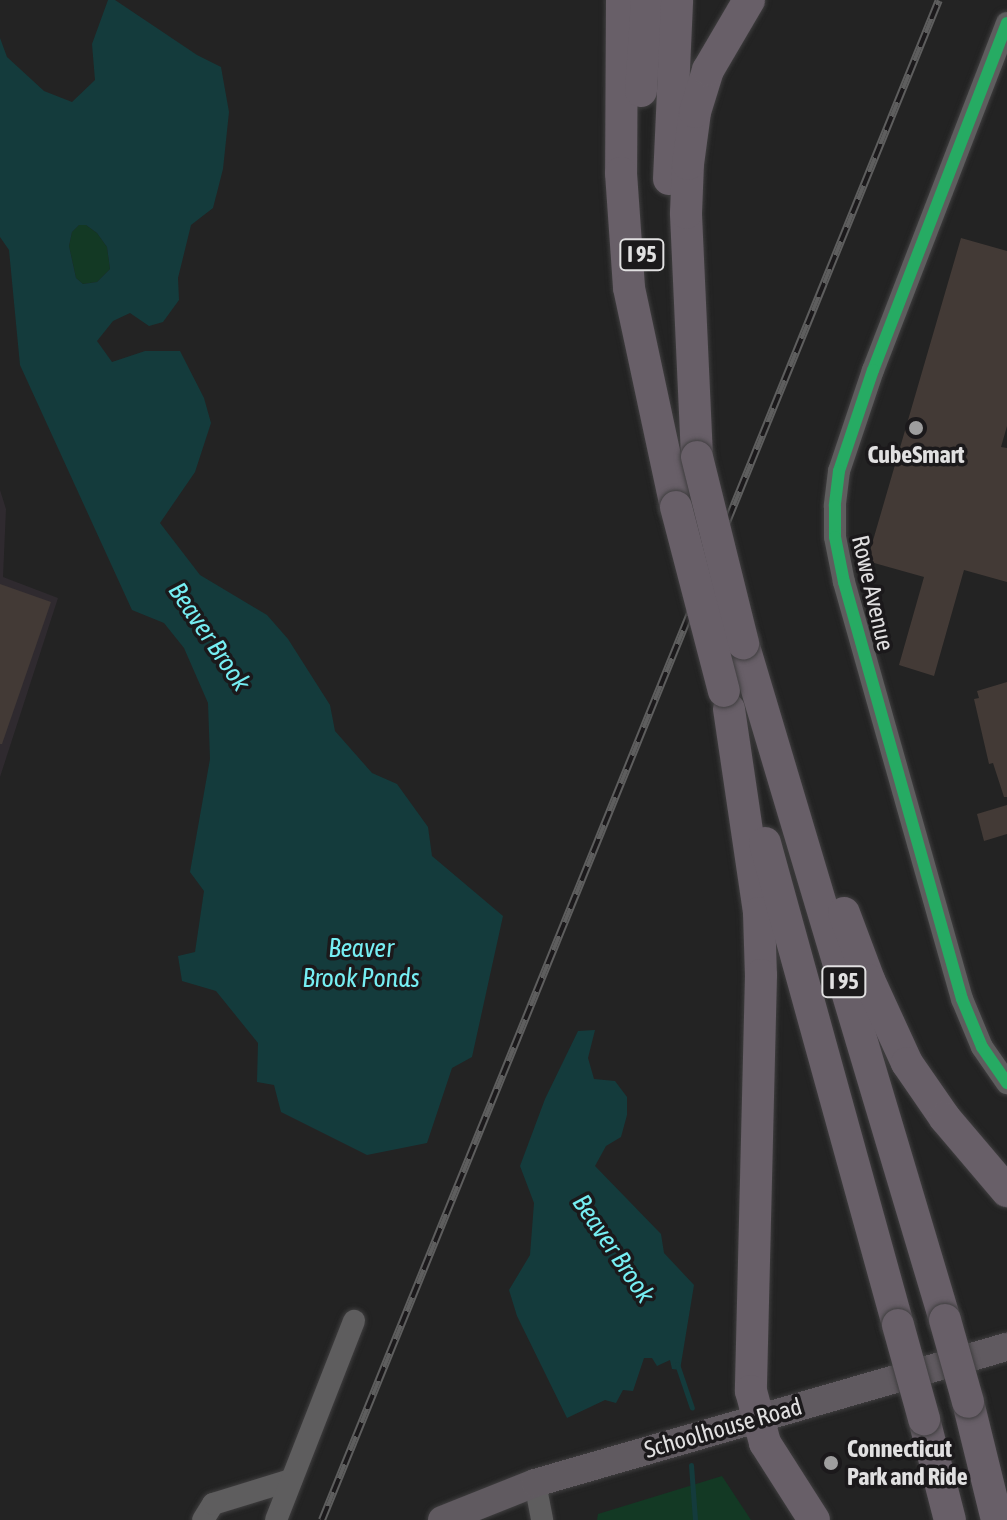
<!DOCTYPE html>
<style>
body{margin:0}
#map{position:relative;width:1007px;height:1520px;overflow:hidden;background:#232323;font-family:"Asap Condensed",sans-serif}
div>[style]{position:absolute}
.built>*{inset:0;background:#2f2a2f}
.green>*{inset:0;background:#133924}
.water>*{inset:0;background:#143b3c}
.stream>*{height:5px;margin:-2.5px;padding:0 2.5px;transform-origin:2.5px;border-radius:2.5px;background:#143b3c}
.building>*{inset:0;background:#433a36}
.roads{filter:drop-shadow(0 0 2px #3f3e3f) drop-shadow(0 0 2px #3f3e3f)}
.minor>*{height:22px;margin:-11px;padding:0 11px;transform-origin:11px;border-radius:11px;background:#5e5d5e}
.major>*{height:28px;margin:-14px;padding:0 14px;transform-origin:14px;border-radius:14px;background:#605a60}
.highway>*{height:32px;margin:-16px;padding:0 16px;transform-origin:16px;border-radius:16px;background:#685f68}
.rail>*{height:8px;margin-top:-4px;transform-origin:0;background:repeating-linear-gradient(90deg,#1b191b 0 15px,#5e5e5e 0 30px);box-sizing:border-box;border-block:2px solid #5e5e5e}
.bridges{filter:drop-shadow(0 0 2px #3f3e3f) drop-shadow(0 0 2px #3f3e3f)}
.highway-bridge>*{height:32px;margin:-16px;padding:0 16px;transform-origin:16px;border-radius:16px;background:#685f68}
.cycleway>*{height:12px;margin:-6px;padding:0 6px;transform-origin:6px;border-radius:6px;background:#26ab63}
.dots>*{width:22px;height:22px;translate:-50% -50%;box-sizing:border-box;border:4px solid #1b191b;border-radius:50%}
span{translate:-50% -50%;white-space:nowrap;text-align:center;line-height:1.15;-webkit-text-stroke:7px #1b191b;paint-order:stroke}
.shield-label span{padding:2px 6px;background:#1b191b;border:2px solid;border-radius:6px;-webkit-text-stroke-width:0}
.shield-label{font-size:22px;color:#e1e0e1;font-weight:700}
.poi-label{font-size:24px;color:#e1e0e1;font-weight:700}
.left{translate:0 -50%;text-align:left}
.street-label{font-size:24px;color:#e1e0e1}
.water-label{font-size:26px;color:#76eef3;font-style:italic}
</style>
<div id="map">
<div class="built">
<div style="clip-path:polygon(0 490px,6px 509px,3px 577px,58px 598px,0 777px)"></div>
</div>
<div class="green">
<div style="clip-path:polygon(79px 225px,86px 225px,97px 233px,107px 247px,110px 269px,97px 282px,83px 284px,76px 278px,69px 246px,72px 232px)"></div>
<div style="clip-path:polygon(722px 1476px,751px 1520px,597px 1520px,598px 1514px)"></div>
</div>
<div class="water">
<div style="clip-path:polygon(evenodd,108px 0,115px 0,197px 55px,221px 67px,229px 112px,223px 169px,213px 208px,191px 225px,178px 278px,179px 300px,163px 322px,149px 326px,130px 313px,113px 321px,97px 341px,112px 362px,145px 351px,180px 351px,204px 398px,211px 423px,195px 472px,160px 523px,200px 575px,267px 615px,288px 639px,330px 705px,335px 731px,372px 773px,397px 784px,428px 827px,432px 856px,503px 916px,472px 1057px,452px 1068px,427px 1143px,367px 1155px,281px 1112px,274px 1085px,257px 1082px,258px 1043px,216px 991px,182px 981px,178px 956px,195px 952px,204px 891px,190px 872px,210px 759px,208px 703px,184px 648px,164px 623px,132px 610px,20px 365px,9px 250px,0 237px,0 38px,7px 57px,44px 91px,72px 102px,95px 80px,92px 44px,108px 0,79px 225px,86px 225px,97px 233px,107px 247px,110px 269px,97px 282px,83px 284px,76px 278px,69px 246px,72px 232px,79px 225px)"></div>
<div style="clip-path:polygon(595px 1030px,588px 1058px,594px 1079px,615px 1081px,627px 1097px,627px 1115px,621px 1137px,606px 1146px,595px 1166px,661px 1234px,664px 1253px,694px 1285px,680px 1370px,672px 1369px,670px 1360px,657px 1366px,652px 1358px,644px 1358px,633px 1391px,623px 1390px,616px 1403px,605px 1400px,567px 1418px,517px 1316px,509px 1290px,530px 1255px,534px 1203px,520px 1166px,545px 1099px,578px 1031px)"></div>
</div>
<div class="stream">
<div style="left:677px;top:1364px;width:46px;rotate:71.2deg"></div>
<div style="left:691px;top:1465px;width:55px;rotate:85.8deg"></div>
</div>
<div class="building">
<div style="clip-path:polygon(961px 238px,1007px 251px,1007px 426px,1001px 447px,1007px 448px,1007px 582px,964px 570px,934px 676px,899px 665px,924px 577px,867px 561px)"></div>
<div style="clip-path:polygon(0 584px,51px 602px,2px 744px,0 744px)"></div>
<div style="clip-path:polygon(1007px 682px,1007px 797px,1004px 797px,993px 763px,989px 764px,974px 699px,979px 698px,977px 691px)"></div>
<div style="clip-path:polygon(1007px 805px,1007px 834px,984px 841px,977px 814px)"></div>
</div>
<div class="roads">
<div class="minor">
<div style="left:1007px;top:23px;width:372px;rotate:111.1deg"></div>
<div style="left:873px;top:370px;width:107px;rotate:108.6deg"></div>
<div style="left:839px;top:471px;width:35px;rotate:97deg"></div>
<div style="left:835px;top:506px;width:31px;rotate:90deg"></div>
<div style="left:835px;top:537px;width:46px;rotate:78.7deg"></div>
<div style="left:844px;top:582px;width:433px;rotate:74.2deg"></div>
<div style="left:962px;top:999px;width:52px;rotate:67.4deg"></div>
<div style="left:982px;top:1047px;width:44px;rotate:55.2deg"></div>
<div style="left:535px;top:1483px;width:38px;rotate:79deg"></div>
<div style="left:203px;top:1520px;width:19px;rotate:-58deg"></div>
<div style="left:213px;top:1504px;width:82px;rotate:-17.1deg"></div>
<div style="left:276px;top:1520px;width:214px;rotate:-68.6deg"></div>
</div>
<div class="major">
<div style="left:442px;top:1520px;width:100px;rotate:-21.7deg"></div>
<div style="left:535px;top:1483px;width:491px;rotate:-16.1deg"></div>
</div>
<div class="highway">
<div style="left:622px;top:0;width:173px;rotate:90.3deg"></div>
<div style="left:621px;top:173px;width:115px;rotate:86deg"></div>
<div style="left:629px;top:288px;width:224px;rotate:77.9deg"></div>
<div style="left:641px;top:91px;width:91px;rotate:-86.2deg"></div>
<div style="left:669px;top:179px;width:179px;rotate:-87.4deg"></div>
<div style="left:697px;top:457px;width:244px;rotate:-92.6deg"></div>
<div style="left:686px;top:213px;width:49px;rotate:-87.7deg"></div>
<div style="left:688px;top:164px;width:52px;rotate:-82.3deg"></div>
<div style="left:695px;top:112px;width:44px;rotate:-72.8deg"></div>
<div style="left:708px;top:70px;width:81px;rotate:-59.6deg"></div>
<div style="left:743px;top:643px;width:706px;rotate:73.39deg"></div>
<div style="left:729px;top:709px;width:206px;rotate:81.6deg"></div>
<div style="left:759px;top:913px;width:62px;rotate:88.2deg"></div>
<div style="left:761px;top:975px;width:416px;rotate:91.4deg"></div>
<div style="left:751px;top:1391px;width:54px;rotate:74.9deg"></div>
<div style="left:765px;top:1443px;width:91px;rotate:57.5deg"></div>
<div style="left:765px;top:843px;width:500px;rotate:74.57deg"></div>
<div style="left:844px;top:913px;width:72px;rotate:69.5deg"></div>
<div style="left:869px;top:980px;width:91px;rotate:65.4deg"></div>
<div style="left:907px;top:1063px;width:67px;rotate:55.4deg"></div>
<div style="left:945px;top:1118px;width:96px;rotate:49.7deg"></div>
<div style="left:968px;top:1402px;width:122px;rotate:76.2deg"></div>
<div style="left:924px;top:1419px;width:104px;rotate:75.6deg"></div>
</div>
</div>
<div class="rail">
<div style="left:322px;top:1520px;width:1640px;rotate:-67.91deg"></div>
</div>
<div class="bridges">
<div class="highway-bridge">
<div style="left:697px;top:457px;width:192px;rotate:76.1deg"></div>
<div style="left:676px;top:507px;width:190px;rotate:75.4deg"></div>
<div style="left:945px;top:1320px;width:85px;rotate:74.3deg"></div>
<div style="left:898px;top:1325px;width:98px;rotate:74.5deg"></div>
</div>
</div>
<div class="cycleway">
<div style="left:1007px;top:23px;width:372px;rotate:111.1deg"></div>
<div style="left:873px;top:370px;width:107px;rotate:108.6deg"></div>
<div style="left:839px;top:471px;width:35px;rotate:97deg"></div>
<div style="left:835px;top:506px;width:31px;rotate:90deg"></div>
<div style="left:835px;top:537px;width:46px;rotate:78.7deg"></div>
<div style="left:844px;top:582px;width:433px;rotate:74.2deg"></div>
<div style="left:962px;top:999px;width:52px;rotate:67.4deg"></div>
<div style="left:982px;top:1047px;width:44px;rotate:55.2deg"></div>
</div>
<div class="dots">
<div style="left:916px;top:428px;background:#9e9e9e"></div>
<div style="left:831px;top:1463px;background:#9e9e9e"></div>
</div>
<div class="shield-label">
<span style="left:642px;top:255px">I 95</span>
<span style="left:844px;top:982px">I 95</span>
</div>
<div class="poi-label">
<span style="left:916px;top:455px">CubeSmart</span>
<span class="left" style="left:847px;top:1463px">Connecticut<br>Park and Ride</span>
</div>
<div class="street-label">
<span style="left:873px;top:593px;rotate:77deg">Rowe Avenue</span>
<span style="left:723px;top:1428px;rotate:-16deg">Schoolhouse Road</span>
</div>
<div class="water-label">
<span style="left:209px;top:637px;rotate:56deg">Beaver Brook</span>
<span style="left:361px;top:964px">Beaver<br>Brook Ponds</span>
<span style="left:613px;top:1249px;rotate:56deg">Beaver Brook</span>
</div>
</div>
